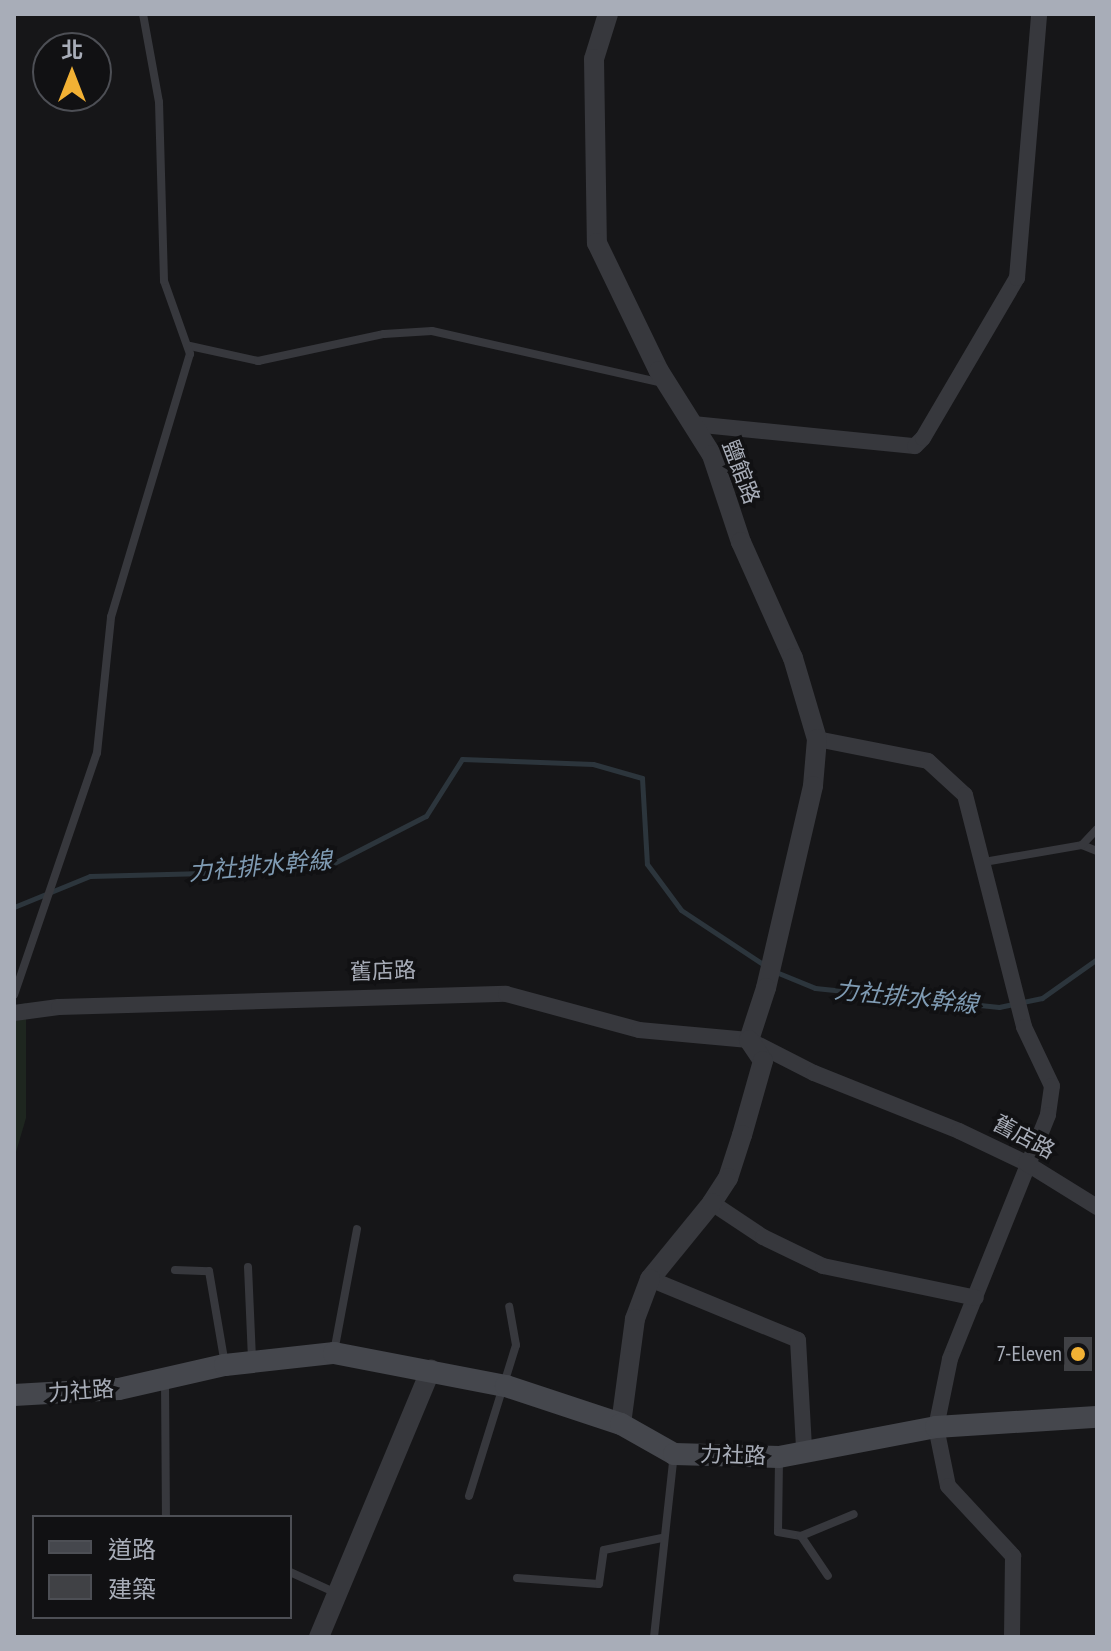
<!DOCTYPE html>
<meta charset="utf-8">
<style>
body{margin:0}
#map{position:relative;width:1111px;height:1651px;overflow:hidden;background:#161618;font-family:"PT Sans Narrow","Noto Sans TC",sans-serif}
div>[style]{position:absolute}
.green>*{inset:0;background:#1e261f}
.stream>*{height:5px;margin:-2.5px;padding:0 2.5px;transform-origin:2.5px;border-radius:2.5px;background:#2c353c}
.building>*{inset:0;background:#404145;transform-origin:0 0}
.service>*{height:8px;margin:-4px;padding:0 4px;transform-origin:4px;border-radius:4px;background:#37383d}
.minor>*{height:16px;margin:-8px;padding:0 8px;transform-origin:8px;border-radius:8px;background:#37383d}
.tertiary>*{height:20px;margin:-10px;padding:0 10px;transform-origin:10px;border-radius:10px;background:#37383d}
.secondary>*{height:22px;margin:-11px;padding:0 11px;transform-origin:11px;border-radius:11px;background:#45474d}
.dots>*{width:22px;height:22px;translate:-50% -50%;box-sizing:border-box;border:4px solid #111113;border-radius:50%}
span{translate:-50% -50%;white-space:nowrap;text-align:center;line-height:1.15;-webkit-text-stroke:7px #111113;paint-order:stroke}
.street-label{font-size:22px;color:#a8adb8}
.poi-label{font-size:22px;color:#a8adb8}
.right{translate:-100% -50%;text-align:right}
.water-label{font-size:24px;color:#7f9bb3;font-style:italic}
.frame{position:absolute;inset:0;border:16px solid #a8adb8;pointer-events:none}
.legend{position:absolute;left:32px;top:1515px;width:260px;height:104px;box-sizing:border-box;background:#111113;border:2px solid #4d4f55;margin:0;padding:10px 14px;list-style:none;font-size:24px;color:#a8adb8}
.legend li{display:flex;align-items:center;gap:16px;height:40px}
.legend b{width:40px;border:2px solid #4d4f55}
.north{position:absolute;left:32px;top:32px;width:80px;height:80px;box-sizing:border-box;background:#111113;border:2px solid #4d4f55;border-radius:50%;rotate:0deg;font-size:22px;font-weight:700;line-height:32px;text-align:center;color:#a8adb8}
.north::after{content:'';display:block;margin:auto;width:28px;height:36px;background:#f2b134;clip-path:polygon(50% 0,100% 100%,50% 72%,0 100%)}
</style>
<div id="map">
<div class="green">
<div style="clip-path:polygon(26px 1003px,26px 1118px,14px 1159px,14px 1006px)"></div>
</div>
<div class="stream">
<div style="left:14px;top:907px;width:82px;rotate:-22.2deg"></div>
<div style="left:90px;top:876px;width:154px;rotate:-1.5deg"></div>
<div style="left:244px;top:872px;width:90px;rotate:-5.7deg"></div>
<div style="left:334px;top:863px;width:103px;rotate:-27.1deg"></div>
<div style="left:426px;top:816px;width:67px;rotate:-57.7deg"></div>
<div style="left:462px;top:759px;width:131px;rotate:2.2deg"></div>
<div style="left:593px;top:764px;width:51px;rotate:15.9deg"></div>
<div style="left:642px;top:778px;width:86px;rotate:86.7deg"></div>
<div style="left:647px;top:864px;width:57px;rotate:53.5deg"></div>
<div style="left:681px;top:910px;width:103px;rotate:33.5deg"></div>
<div style="left:776px;top:972px;width:42px;rotate:22.3deg"></div>
<div style="left:815px;top:988px;width:185px;rotate:5.9deg"></div>
<div style="left:999px;top:1007px;width:44px;rotate:-11.8deg"></div>
<div style="left:1042px;top:998px;width:67px;rotate:-35.3deg"></div>
</div>
<div class="building">
<div style="left:1064px;top:1337px;width:28px;height:34px"></div>
</div>
<div class="service">
<div style="left:190px;top:346px;width:70px;rotate:12.4deg"></div>
<div style="left:258px;top:361px;width:129px;rotate:-12.1deg"></div>
<div style="left:384px;top:334px;width:48px;rotate:-3.6deg"></div>
<div style="left:432px;top:331px;width:237px;rotate:12.7deg"></div>
<div style="left:1082px;top:845px;width:16px;rotate:22deg"></div>
<div style="left:984px;top:862px;width:99px;rotate:-9.8deg"></div>
<div style="left:1082px;top:845px;width:22px;rotate:-47deg"></div>
<div style="left:14px;top:995px;width:256px;rotate:-71.1deg"></div>
<div style="left:97px;top:753px;width:137px;rotate:-84.1deg"></div>
<div style="left:111px;top:617px;width:275px;rotate:-73.3deg"></div>
<div style="left:190px;top:354px;width:77px;rotate:-109.6deg"></div>
<div style="left:164px;top:281px;width:179px;rotate:-91.6deg"></div>
<div style="left:159px;top:102px;width:89px;rotate:-100.3deg"></div>
<div style="left:248px;top:1267px;width:93px;rotate:87.5deg"></div>
<div style="left:175px;top:1270px;width:34px;rotate:2deg"></div>
<div style="left:209px;top:1271px;width:95px;rotate:80.3deg"></div>
<div style="left:334px;top:1352px;width:125px;rotate:-79.4deg"></div>
<div style="left:165px;top:1380px;width:137px;rotate:89.6deg"></div>
<div style="left:779px;top:1460px;width:72px;rotate:90.8deg"></div>
<div style="left:778px;top:1532px;width:23px;rotate:10deg"></div>
<div style="left:801px;top:1536px;width:48px;rotate:56deg"></div>
<div style="left:469px;top:1496px;width:158px;rotate:-72.7deg"></div>
<div style="left:516px;top:1345px;width:39px;rotate:-100deg"></div>
<div style="left:801px;top:1536px;width:57px;rotate:-22.5deg"></div>
<div style="left:290px;top:1572px;width:51px;rotate:24.5deg"></div>
<div style="left:517px;top:1578px;width:82px;rotate:4.2deg"></div>
<div style="left:599px;top:1584px;width:34px;rotate:-82deg"></div>
<div style="left:604px;top:1550px;width:59px;rotate:-11.7deg"></div>
<div style="left:654px;top:1637px;width:184px;rotate:-83.8deg"></div>
</div>
<div class="minor">
<div style="left:693px;top:424px;width:223px;rotate:5.7deg"></div>
<div style="left:915px;top:446px;width:11px;rotate:-45deg"></div>
<div style="left:923px;top:438px;width:186px;rotate:-59.6deg"></div>
<div style="left:1017px;top:278px;width:265px;rotate:-85.2deg"></div>
<div style="left:817px;top:739px;width:113px;rotate:11.2deg"></div>
<div style="left:928px;top:761px;width:50px;rotate:42.6deg"></div>
<div style="left:965px;top:795px;width:239px;rotate:75.7deg"></div>
<div style="left:1024px;top:1027px;width:65px;rotate:64.6deg"></div>
<div style="left:1052px;top:1086px;width:29px;rotate:98deg"></div>
<div style="left:1048px;top:1115px;width:263px;rotate:111.9deg"></div>
<div style="left:950px;top:1359px;width:69px;rotate:101.6deg"></div>
<div style="left:936px;top:1427px;width:60px;rotate:78.5deg"></div>
<div style="left:948px;top:1486px;width:96px;rotate:47.1deg"></div>
<div style="left:1013px;top:1556px;width:81px;rotate:90.7deg"></div>
<div style="left:14px;top:1013px;width:45px;rotate:-7.6deg"></div>
<div style="left:59px;top:1007px;width:447px;rotate:-1.7deg"></div>
<div style="left:506px;top:994px;width:138px;rotate:15.1deg"></div>
<div style="left:639px;top:1030px;width:110px;rotate:5.2deg"></div>
<div style="left:749px;top:1040px;width:73px;rotate:26.9deg"></div>
<div style="left:814px;top:1073px;width:156px;rotate:21.8deg"></div>
<div style="left:959px;top:1131px;width:74px;rotate:25.5deg"></div>
<div style="left:1026px;top:1163px;width:84px;rotate:31.8deg"></div>
<div style="left:712px;top:1203px;width:61px;rotate:33.7deg"></div>
<div style="left:763px;top:1237px;width:67px;rotate:25.8deg"></div>
<div style="left:823px;top:1266px;width:156px;rotate:11.8deg"></div>
<div style="left:650px;top:1279px;width:160px;rotate:22.4deg"></div>
<div style="left:798px;top:1340px;width:109px;rotate:86.8deg"></div>
</div>
<div class="tertiary">
<div style="left:608px;top:14px;width:47px;rotate:107.3deg"></div>
<div style="left:594px;top:59px;width:184px;rotate:89.1deg"></div>
<div style="left:597px;top:243px;width:142px;rotate:64.2deg"></div>
<div style="left:659px;top:371px;width:99px;rotate:57.8deg"></div>
<div style="left:712px;top:455px;width:92px;rotate:71.6deg"></div>
<div style="left:741px;top:542px;width:127px;rotate:65.9deg"></div>
<div style="left:793px;top:658px;width:84px;rotate:73.5deg"></div>
<div style="left:817px;top:739px;width:47px;rotate:94.9deg"></div>
<div style="left:813px;top:786px;width:207px;rotate:103.1deg"></div>
<div style="left:766px;top:988px;width:55px;rotate:108.1deg"></div>
<div style="left:749px;top:1040px;width:25px;rotate:56deg"></div>
<div style="left:763px;top:1061px;width:77px;rotate:105.8deg"></div>
<div style="left:742px;top:1135px;width:45px;rotate:108deg"></div>
<div style="left:728px;top:1178px;width:30px;rotate:123deg"></div>
<div style="left:712px;top:1203px;width:98px;rotate:129.2deg"></div>
<div style="left:650px;top:1279px;width:43px;rotate:110.6deg"></div>
<div style="left:635px;top:1319px;width:106px;rotate:97.6deg"></div>
<div style="left:319px;top:1637px;width:290px;rotate:-67.3deg"></div>
</div>
<div class="secondary">
<div style="left:14px;top:1395px;width:105px;rotate:-3.3deg"></div>
<div style="left:119px;top:1389px;width:109px;rotate:-12.8deg"></div>
<div style="left:225px;top:1365px;width:110px;rotate:-6.3deg"></div>
<div style="left:334px;top:1353px;width:175px;rotate:10.9deg"></div>
<div style="left:506px;top:1386px;width:121px;rotate:18.3deg"></div>
<div style="left:621px;top:1424px;width:61px;rotate:29.5deg"></div>
<div style="left:674px;top:1454px;width:105px;rotate:1.6deg"></div>
<div style="left:779px;top:1457px;width:160px;rotate:-10.8deg"></div>
<div style="left:936px;top:1427px;width:161px;rotate:-3.6deg"></div>
</div>
<div class="dots">
<div style="left:1078px;top:1354px;background:#f2b134"></div>
</div>
<div class="street-label">
<span style="left:741px;top:472px;rotate:69deg">鹽館路</span>
<span style="left:383px;top:971px;rotate:-2deg">舊店路</span>
<span style="left:1024px;top:1137px;rotate:28deg">舊店路</span>
<span style="left:81px;top:1391px;rotate:-4deg">力社路</span>
<span style="left:733px;top:1455px;rotate:2deg">力社路</span>
</div>
<div class="poi-label">
<span class="right" style="left:1062px;top:1354px">7-Eleven</span>
</div>
<div class="water-label">
<span style="left:260px;top:866px;rotate:-5deg">力社排水幹線</span>
<span style="left:906px;top:997px;rotate:6deg">力社排水幹線</span>
</div>
<div class="frame"></div>
<ul class="legend">
<li><b style="height:10px;background:#45474d"></b>道路</li>
<li><b style="height:22px;background:#404145"></b>建築</li>
</ul>
<div class="north">北</div>
</div>
